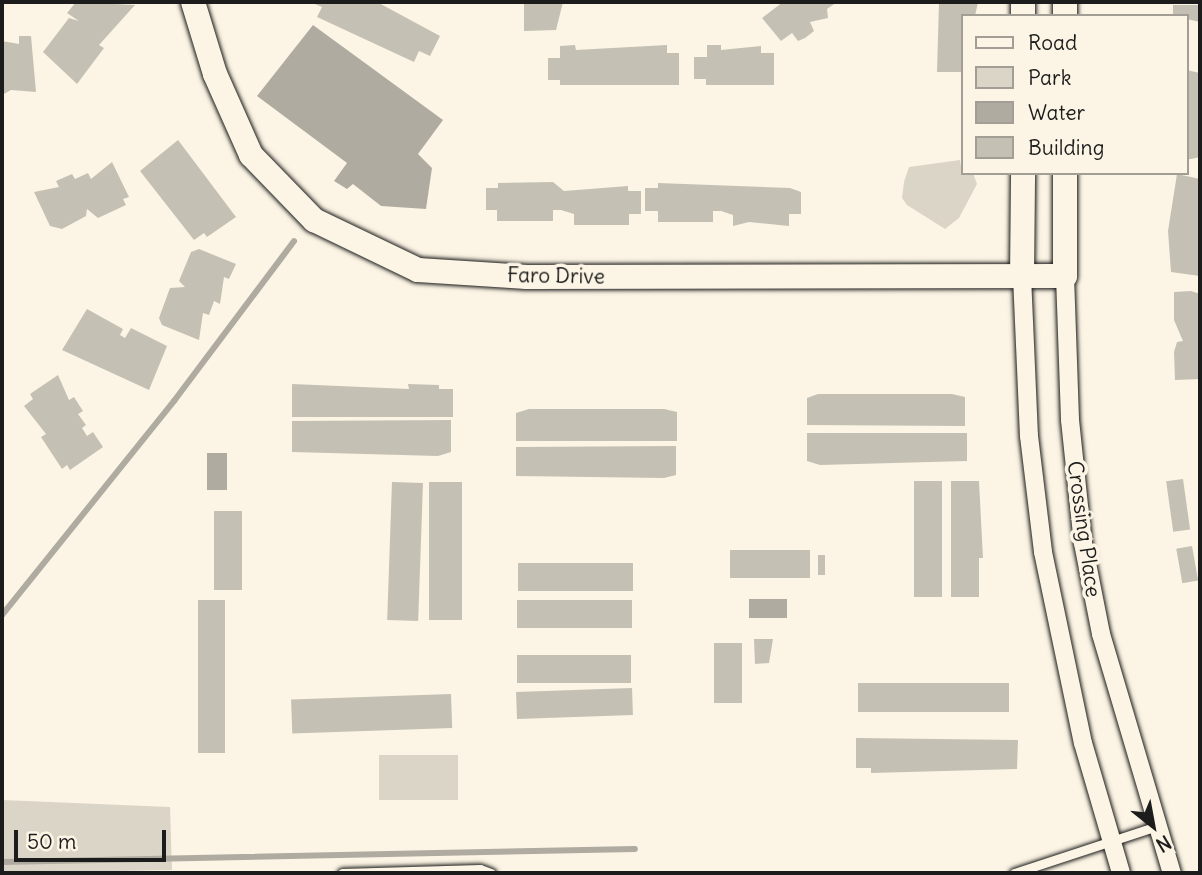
<!DOCTYPE html>
<style>
body{margin:0}
#map{position:relative;width:1202px;height:875px;overflow:hidden;background:#fcf5e5;font-family:Delius,sans-serif}
div>[style]{position:absolute}
.green>*{inset:0;background:#dbd5c8;transform-origin:0 0}
.water>*{inset:0;background:#b0aba1;transform-origin:0 0}
.stream>*{height:6px;margin:-3px;padding:0 3px;transform-origin:3px;border-radius:3px;background:#b0aba1}
.building>*{inset:0;background:#c4c0b3;transform-origin:0 0}
.roads{filter:drop-shadow(0 0 2px #1c1c1c) drop-shadow(0 0 2px #1c1c1c)}
.lane>*{height:9px;margin:-4.5px;padding:0 4.5px;transform-origin:4.5px;border-radius:4.5px;background:#fcf5e5}
.street>*{height:18px;margin:-9px;padding:0 9px;transform-origin:9px;border-radius:9px;background:#fcf5e5}
.secondary>*{height:24px;margin:-12px;padding:0 12px;transform-origin:12px;border-radius:12px;background:#fcf5e5}
span{translate:-50% -50%;white-space:nowrap;text-align:center;line-height:1.15;-webkit-text-stroke:7px #fcf5e5;paint-order:stroke}
.street-label{font-size:21px;color:#1c1c1c}
.frame{position:absolute;inset:0;border:4px solid #1c1c1c;pointer-events:none}
.legend{position:absolute;left:961px;top:14px;width:228px;height:161px;box-sizing:border-box;background:#fcf5e5;border:2px solid #a29e95;margin:0;padding:9px 12px;list-style:none;font-size:21px;color:#1c1c1c}
.legend li{display:flex;align-items:center;gap:14px;height:35px}
.legend b{width:35px;border:2px solid #a29e95}
.north{position:absolute;left:1118px;top:791px;width:70px;height:70px;-webkit-text-stroke:5px #fcf5e5;paint-order:stroke;rotate:149deg;font-size:19px;font-weight:700;line-height:28px;text-align:center;color:#1c1c1c}
.north::after{content:'';display:block;margin:auto;width:24px;height:32px;background:#1c1c1c;clip-path:polygon(50% 0,100% 100%,50% 72%,0 100%)}
.scale{position:absolute;left:14px;top:830px;width:152px;height:32px;box-sizing:border-box;border:4px solid #1c1c1c;border-top:0;padding-left:9px;font-size:21px;line-height:24px;white-space:nowrap;color:#1c1c1c;-webkit-text-stroke:5px #fcf5e5;paint-order:stroke}
</style>
<div id="map">
<div class="green">
<div style="clip-path:polygon(960px 160px,962px 173px,973px 173px,977px 184px,959px 218px,945px 229px,907px 205px,902px 198px,904px 182px,909px 167px)"></div>
<div style="left:458px;top:755px;width:45px;height:79px;rotate:90deg"></div>
<div style="clip-path:polygon(2px 800px,170px 807px,172px 870px,2px 873px)"></div>
</div>
<div class="water">
<div style="clip-path:polygon(313px 25px,443px 120px,418px 154px,432px 168px,426px 209px,381px 206px,353px 184px,347px 189px,334px 181px,347px 163px,257px 96px)"></div>
<div style="left:207px;top:453px;width:20px;height:37px"></div>
<div style="left:749px;top:599px;width:38px;height:19px"></div>
</div>
<div class="stream">
<div style="left:2px;top:615px;width:275px;rotate:-51.2deg"></div>
<div style="left:174px;top:401px;width:200px;rotate:-53.1deg"></div>
<div style="left:2px;top:862px;width:633px;rotate:-1.18deg"></div>
</div>
<div class="building">
<div style="clip-path:polygon(76px 2px,135px 5px,99px 45px,104px 48px,77px 84px,43px 52px,69px 18px,79px 21px,67px 13px)"></div>
<div style="clip-path:polygon(310px 2px,377px 2px,440px 36px,430px 56px,419px 51px,414px 62px,317px 17px,322px 7px)"></div>
<div style="clip-path:polygon(524px 2px,563px 2px,556px 30px,524px 31px)"></div>
<div style="clip-path:polygon(783px 2px,837px 2px,827px 9px,828px 18px,810px 22px,814px 31px,805px 38px,798px 41px,792px 33px,781px 41px,762px 18px)"></div>
<div style="clip-path:polygon(939px 2px,978px 2px,975px 16px,962px 16px,962px 72px,937px 72px)"></div>
<div style="clip-path:polygon(1173px 5px,1200px 5px,1200px 22px,1173px 16px)"></div>
<div style="clip-path:polygon(19px 36px,31px 36px,36px 92px,11px 90px,2px 95px,2px 41px,19px 44px)"></div>
<div style="clip-path:polygon(575px 45px,576px 50px,667px 45px,667px 53px,679px 53px,679px 85px,560px 85px,560px 80px,548px 80px,548px 58px,560px 58px,560px 46px)"></div>
<div style="clip-path:polygon(707px 45px,721px 45px,721px 50px,761px 46px,761px 53px,774px 53px,774px 85px,706px 85px,706px 79px,694px 79px,694px 57px,707px 57px)"></div>
<div style="clip-path:polygon(1186px 70px,1200px 73px,1200px 157px,1191px 159px,1186px 159px)"></div>
<div style="clip-path:polygon(178px 140px,236px 217px,207px 237px,204px 233px,194px 240px,140px 171px)"></div>
<div style="clip-path:polygon(112px 162px,129px 197px,123px 199px,126px 205px,98px 218px,87px 209px,86px 216px,62px 229px,50px 226px,34px 192px,59px 187px,56px 181px,72px 174px,75px 179px,88px 173px,91px 179px)"></div>
<div style="clip-path:polygon(1177px 174px,1200px 179px,1200px 276px,1171px 272px,1168px 231px)"></div>
<div style="clip-path:polygon(553px 182px,564px 191px,628px 186px,628px 191px,641px 191px,641px 214px,629px 214px,629px 225px,574px 225px,574px 214px,561px 210px,553px 210px,553px 221px,497px 221px,497px 210px,486px 210px,486px 188px,498px 188px,498px 183px)"></div>
<div style="clip-path:polygon(658px 183px,790px 188px,801px 192px,801px 214px,789px 214px,789px 226px,749px 222px,733px 226px,733px 215px,721px 211px,713px 211px,713px 222px,658px 222px,658px 211px,645px 211px,645px 188px,658px 188px)"></div>
<div style="clip-path:polygon(199px 249px,236px 264px,229px 279px,224px 277px,220px 304px,214px 301px,209px 315px,203px 313px,199px 340px,162px 325px,159px 318px,170px 288px,185px 287px,179px 281px,191px 252px)"></div>
<div style="clip-path:polygon(1191px 291px,1200px 294px,1200px 379px,1175px 380px,1174px 352px,1177px 342px,1183px 341px,1174px 320px,1174px 292px)"></div>
<div style="clip-path:polygon(87px 309px,123px 329px,120px 335px,125px 338px,131px 328px,167px 346px,149px 390px,62px 350px)"></div>
<div style="clip-path:polygon(58px 375px,69px 400px,74px 397px,83px 411px,78px 414px,86px 425px,82px 428px,87px 436px,93px 432px,103px 447px,70px 470px,67px 465px,62px 469px,41px 437px,46px 434px,24px 406px,33px 399px,30px 394px)"></div>
<div style="clip-path:polygon(292px 384px,409px 389px,408px 384px,439px 385px,439px 389px,453px 389px,453px 417px,292px 417px)"></div>
<div style="clip-path:polygon(818px 394px,952px 394px,965px 397px,965px 426px,807px 425px,807px 398px)"></div>
<div style="clip-path:polygon(529px 409px,664px 409px,677px 412px,677px 441px,516px 441px,516px 413px)"></div>
<div style="clip-path:polygon(451px 420px,451px 452px,438px 456px,292px 452px,292px 421px)"></div>
<div style="clip-path:polygon(807px 433px,967px 433px,967px 461px,820px 465px,807px 461px)"></div>
<div style="clip-path:polygon(676px 446px,676px 475px,664px 478px,516px 476px,516px 447px)"></div>
<div style="left:1183px;top:479px;width:51px;height:17px;rotate:82deg"></div>
<div style="left:914px;top:481px;width:28px;height:116px"></div>
<div style="clip-path:polygon(951px 481px,979px 481px,983px 558px,979px 558px,979px 597px,951px 597px)"></div>
<div style="left:392px;top:482px;width:31px;height:138px;rotate:2deg"></div>
<div style="left:462px;top:482px;width:138px;height:33px;rotate:90deg"></div>
<div style="left:214px;top:511px;width:28px;height:79px"></div>
<div style="left:1192px;top:546px;width:35px;height:16px;rotate:80deg"></div>
<div style="left:810px;top:550px;width:28px;height:80px;rotate:90deg"></div>
<div style="left:818px;top:555px;width:7px;height:20px"></div>
<div style="left:518px;top:563px;width:115px;height:28px"></div>
<div style="left:198px;top:600px;width:27px;height:153px"></div>
<div style="left:517px;top:600px;width:115px;height:28px"></div>
<div style="clip-path:polygon(754px 639px,773px 639px,769px 663px,755px 664px)"></div>
<div style="left:714px;top:643px;width:28px;height:60px"></div>
<div style="left:631px;top:655px;width:28px;height:114px;rotate:90deg"></div>
<div style="left:858px;top:683px;width:151px;height:29px"></div>
<div style="left:632px;top:688px;width:27px;height:116px;rotate:88deg"></div>
<div style="left:451px;top:694px;width:34px;height:160px;rotate:88deg"></div>
<div style="clip-path:polygon(856px 738px,1018px 740px,1017px 769px,871px 773px,871px 768px,856px 768px)"></div>
</div>
<div class="roads">
<div class="lane">
<div style="left:342px;top:873px;width:138px;rotate:-1.7deg"></div>
<div style="left:480px;top:869px;width:12px;rotate:20deg"></div>
<div style="left:1014px;top:873px;width:151px;rotate:-18.2deg"></div>
</div>
<div class="street">
<div style="left:1022px;top:276px;width:160px;rotate:87.5deg"></div>
<div style="left:1029px;top:436px;width:117px;rotate:83.1deg"></div>
<div style="left:1043px;top:552px;width:195px;rotate:78.2deg"></div>
<div style="left:1083px;top:743px;width:135px;rotate:73.7deg"></div>
<div style="left:1065px;top:276px;width:144px;rotate:88deg"></div>
<div style="left:1070px;top:420px;width:124px;rotate:84deg"></div>
<div style="left:1083px;top:543px;width:93px;rotate:78.8deg"></div>
<div style="left:1101px;top:634px;width:249px;rotate:73.5deg"></div>
</div>
<div class="secondary">
<div style="left:193px;top:2px;width:75px;rotate:73deg"></div>
<div style="left:215px;top:74px;width:89px;rotate:66deg"></div>
<div style="left:251px;top:155px;width:91px;rotate:45.9deg"></div>
<div style="left:314px;top:220px;width:115px;rotate:25.7deg"></div>
<div style="left:418px;top:270px;width:109px;rotate:3.7deg"></div>
<div style="left:527px;top:277px;width:538px;rotate:-0.11deg"></div>
<div style="left:1065px;top:276px;width:103px;rotate:-90deg"></div>
<div style="left:1023px;top:2px;width:14px;rotate:90deg"></div>
<div style="left:1065px;top:16px;width:14px;rotate:-90deg"></div>
<div style="left:1022px;top:276px;width:103px;rotate:-89.4deg"></div>
</div>
</div>
<div class="street-label">
<span style="left:556px;top:276px;rotate:1deg">Faro Drive</span>
<span style="left:1084px;top:529px;rotate:82deg">Crossing Place</span>
</div>
<div class="frame"></div>
<ul class="legend">
<li><b style="height:9px;background:#fcf5e5"></b>Road</li>
<li><b style="height:19px;background:#dbd5c8"></b>Park</li>
<li><b style="height:19px;background:#b0aba1"></b>Water</li>
<li><b style="height:19px;background:#c4c0b3"></b>Building</li>
</ul>
<div class="north">N</div>
<div class="scale">50 m</div>
</div>
